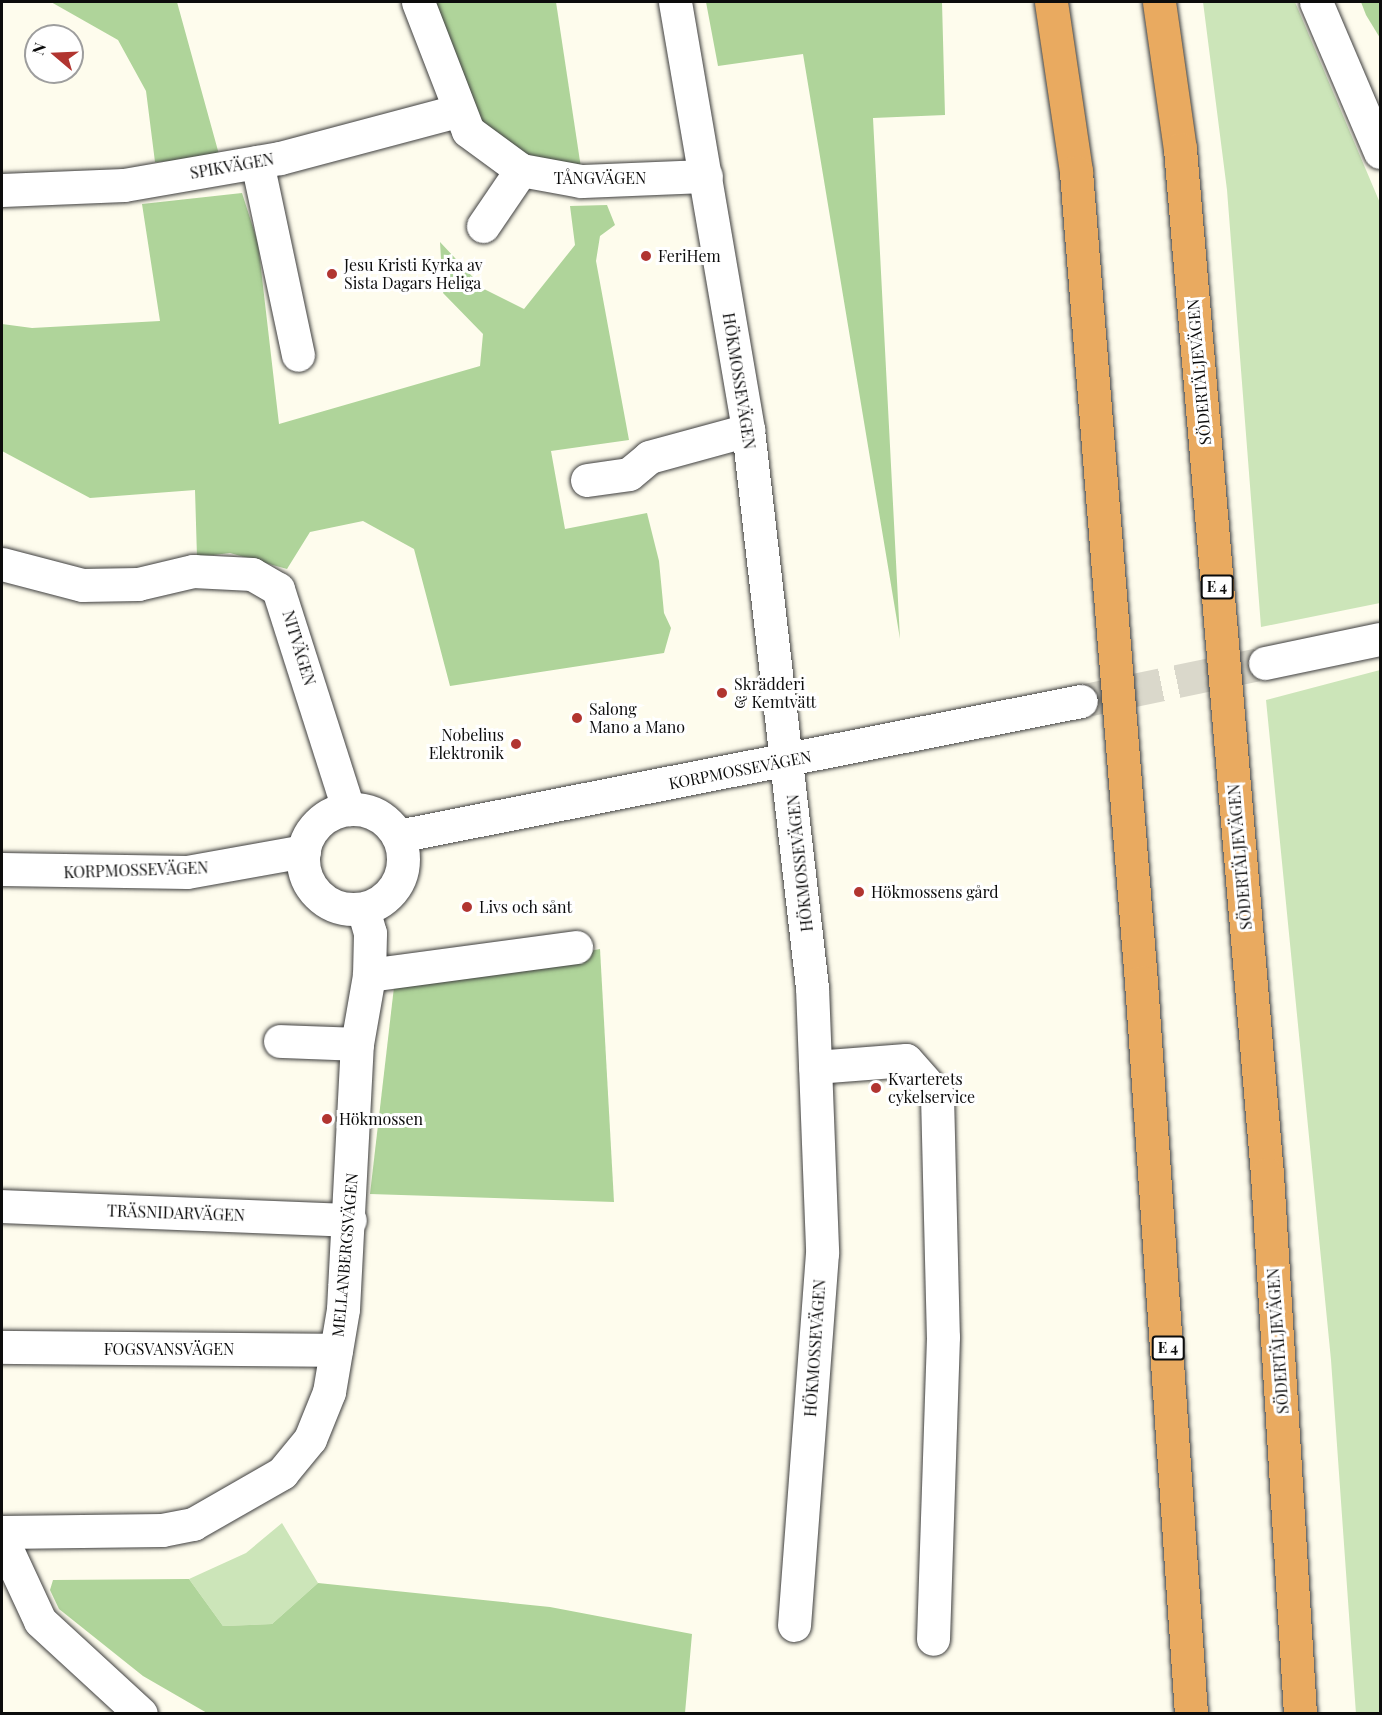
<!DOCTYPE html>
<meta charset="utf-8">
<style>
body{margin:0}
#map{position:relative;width:1382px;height:1715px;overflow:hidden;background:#fefced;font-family:"Playfair Display",serif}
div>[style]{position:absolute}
.green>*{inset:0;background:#cce5b9}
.forest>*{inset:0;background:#afd49a}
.minor-tunnel>*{height:33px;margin-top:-16.5px;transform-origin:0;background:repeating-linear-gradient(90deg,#dad8cb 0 33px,transparent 0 49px)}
.roads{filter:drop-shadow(0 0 2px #3f3f3f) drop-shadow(0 0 2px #3f3f3f)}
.minor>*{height:33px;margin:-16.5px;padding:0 16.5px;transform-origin:16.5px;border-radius:16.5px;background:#fff}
.minor>.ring{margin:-16.5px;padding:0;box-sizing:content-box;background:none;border:33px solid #fff;border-radius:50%}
.highway>*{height:33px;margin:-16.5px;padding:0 16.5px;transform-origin:16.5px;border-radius:16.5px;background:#e9aa60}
.dots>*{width:16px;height:16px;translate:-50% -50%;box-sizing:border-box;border:3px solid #fff;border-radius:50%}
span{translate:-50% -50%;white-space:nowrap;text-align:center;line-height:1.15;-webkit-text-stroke:6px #fff;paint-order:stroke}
.shield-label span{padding:2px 4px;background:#fff;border:2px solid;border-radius:4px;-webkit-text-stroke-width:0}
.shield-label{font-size:15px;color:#0c0c0c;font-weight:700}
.street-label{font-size:16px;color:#0c0c0c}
.poi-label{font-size:16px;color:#0c0c0c}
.left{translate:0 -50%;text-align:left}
.right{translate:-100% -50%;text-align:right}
.frame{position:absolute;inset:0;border:3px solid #0c0c0c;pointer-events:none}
.north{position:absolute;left:24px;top:24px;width:60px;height:60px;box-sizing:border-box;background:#fff;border:2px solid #9e9e9e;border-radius:50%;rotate:289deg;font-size:16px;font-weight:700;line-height:24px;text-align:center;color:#0c0c0c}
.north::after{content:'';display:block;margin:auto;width:21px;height:27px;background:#b13530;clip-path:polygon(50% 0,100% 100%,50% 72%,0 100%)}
</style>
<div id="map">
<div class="green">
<div style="clip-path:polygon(1203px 2px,1295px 2px,1380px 203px,1380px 603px,1261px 627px,1227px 190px)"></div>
<div style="clip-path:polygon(1380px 670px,1380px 1713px,1356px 1714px,1331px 1360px,1266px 700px)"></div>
<div style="clip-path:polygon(282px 1523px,318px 1583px,272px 1624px,223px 1626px,189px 1579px,246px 1553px)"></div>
</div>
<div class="forest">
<div style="clip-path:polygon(51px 2px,177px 2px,220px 158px,155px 162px,146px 91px,118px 40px)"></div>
<div style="clip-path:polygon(433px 2px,556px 2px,581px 168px,526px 155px,477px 124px)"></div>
<div style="clip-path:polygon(706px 2px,942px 2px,945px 115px,873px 118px,900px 639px,803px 54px,718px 66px)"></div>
<div style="clip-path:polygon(1361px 2px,1380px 2px,1380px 38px,1366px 15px)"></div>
<div style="clip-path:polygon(242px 193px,258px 243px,279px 424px,480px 366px,483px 334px,443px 293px,440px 242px,484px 289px,524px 309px,575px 245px,570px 206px,607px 205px,615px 225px,600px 236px,596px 261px,629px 440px,551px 451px,565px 529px,647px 513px,659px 561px,664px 613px,671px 628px,664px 653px,450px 686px,414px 549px,363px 521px,310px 532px,287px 569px,230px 553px,197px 557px,195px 490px,90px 498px,2px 451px,2px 324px,32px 328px,160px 321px,142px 204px)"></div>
<div style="clip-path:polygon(600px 949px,614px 1202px,370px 1194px,394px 987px)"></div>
<div style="clip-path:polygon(189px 1579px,223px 1626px,272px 1624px,318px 1583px,550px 1607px,692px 1634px,685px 1713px,207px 1713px,143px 1676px,59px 1609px,50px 1590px,53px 1580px)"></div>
</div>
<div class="minor-tunnel">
<div style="left:1081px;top:701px;width:188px;rotate:-11.7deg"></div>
</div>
<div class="roads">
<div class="minor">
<div style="left:418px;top:2px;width:138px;rotate:68.8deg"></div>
<div style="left:468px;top:131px;width:66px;rotate:36.3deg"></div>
<div style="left:521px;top:170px;width:61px;rotate:10.4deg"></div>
<div style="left:581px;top:181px;width:125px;rotate:-2.3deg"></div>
<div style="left:675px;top:2px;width:434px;rotate:80.3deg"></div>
<div style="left:748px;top:430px;width:561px;rotate:83.45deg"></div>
<div style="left:812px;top:987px;width:266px;rotate:87.8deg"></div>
<div style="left:822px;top:1253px;width:373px;rotate:94.3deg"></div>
<div style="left:1316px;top:2px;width:163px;rotate:66.9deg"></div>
<div style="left:257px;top:162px;width:197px;rotate:78deg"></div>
<div style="left:2px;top:190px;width:122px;rotate:-2.3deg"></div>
<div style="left:124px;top:185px;width:158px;rotate:-9.8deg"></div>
<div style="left:280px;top:158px;width:183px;rotate:-14.9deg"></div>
<div style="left:483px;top:226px;width:68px;rotate:-55.8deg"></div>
<div style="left:587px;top:480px;width:42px;rotate:-8.1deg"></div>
<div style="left:629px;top:474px;width:26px;rotate:-40deg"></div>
<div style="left:649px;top:457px;width:103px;rotate:-15.3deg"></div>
<div style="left:2px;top:564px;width:83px;rotate:14.7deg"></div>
<div style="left:82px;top:585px;width:56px;rotate:-1deg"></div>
<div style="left:138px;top:584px;width:57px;rotate:-13.3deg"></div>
<div style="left:193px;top:571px;width:59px;rotate:2.9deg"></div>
<div style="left:252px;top:574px;width:30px;rotate:30deg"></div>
<div style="left:278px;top:589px;width:231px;rotate:72.3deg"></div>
<div style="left:1265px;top:663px;width:117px;rotate:-11.8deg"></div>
<div class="ring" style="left:303px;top:809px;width:67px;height:67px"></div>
<div style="left:398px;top:836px;width:696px;rotate:-11.18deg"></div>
<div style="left:2px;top:869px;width:185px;rotate:0.9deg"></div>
<div style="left:187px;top:872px;width:119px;rotate:-10.2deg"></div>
<div style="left:369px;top:975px;width:209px;rotate:-7.7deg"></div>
<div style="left:280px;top:1041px;width:77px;rotate:2.2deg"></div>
<div style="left:815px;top:1067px;width:91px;rotate:-4.4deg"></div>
<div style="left:906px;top:1060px;width:47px;rotate:48.5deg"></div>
<div style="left:937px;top:1095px;width:242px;rotate:88.6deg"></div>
<div style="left:943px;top:1337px;width:302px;rotate:91.9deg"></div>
<div style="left:2px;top:1206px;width:348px;rotate:2.3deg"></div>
<div style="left:2px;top:1347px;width:334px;rotate:0.5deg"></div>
<div style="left:2px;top:1532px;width:160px;rotate:-0.7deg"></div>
<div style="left:162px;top:1530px;width:32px;rotate:-11deg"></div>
<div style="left:193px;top:1524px;width:103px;rotate:-29.8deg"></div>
<div style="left:282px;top:1473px;width:44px;rotate:-50.5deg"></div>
<div style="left:310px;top:1439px;width:51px;rotate:-68deg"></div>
<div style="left:329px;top:1392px;width:84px;rotate:-80.4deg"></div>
<div style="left:343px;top:1309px;width:265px;rotate:-87deg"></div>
<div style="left:357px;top:1044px;width:70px;rotate:-80.1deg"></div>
<div style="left:369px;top:975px;width:42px;rotate:-88.6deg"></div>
<div style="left:370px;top:933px;width:25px;rotate:-106deg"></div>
<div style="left:2px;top:1539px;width:90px;rotate:65.1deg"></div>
<div style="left:40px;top:1621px;width:137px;rotate:42.6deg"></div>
</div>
<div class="highway">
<div style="left:1051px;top:2px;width:172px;rotate:81.6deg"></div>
<div style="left:1076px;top:172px;width:813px;rotate:85.41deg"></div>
<div style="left:1141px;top:982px;width:734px;rotate:86.09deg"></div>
<div style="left:1159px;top:2px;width:148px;rotate:81.9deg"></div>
<div style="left:1180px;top:149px;width:1029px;rotate:85.15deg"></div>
<div style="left:1267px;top:1174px;width:541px;rotate:86.5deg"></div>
</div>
</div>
<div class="dots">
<div style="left:646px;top:256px;background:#b13530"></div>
<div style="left:332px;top:274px;background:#b13530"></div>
<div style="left:722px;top:693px;background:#b13530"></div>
<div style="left:577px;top:718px;background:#b13530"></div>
<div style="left:516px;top:744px;background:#b13530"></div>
<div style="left:859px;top:892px;background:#b13530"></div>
<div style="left:467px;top:907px;background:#b13530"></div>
<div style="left:876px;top:1088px;background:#b13530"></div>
<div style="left:327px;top:1119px;background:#b13530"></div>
</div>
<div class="shield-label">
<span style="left:1217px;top:587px">E 4</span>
<span style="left:1168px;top:1348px">E 4</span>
</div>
<div class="street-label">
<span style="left:232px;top:166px;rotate:-10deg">SPIKVÄGEN</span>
<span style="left:600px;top:178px">TÅNGVÄGEN</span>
<span style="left:1199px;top:372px;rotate:-95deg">SÖDERTÄLJEVÄGEN</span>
<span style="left:739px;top:381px;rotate:81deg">HÖKMOSSEVÄGEN</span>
<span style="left:299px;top:648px;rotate:73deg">NITVÄGEN</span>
<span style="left:740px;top:770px;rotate:-11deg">KORPMOSSEVÄGEN</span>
<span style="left:1240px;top:857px;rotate:-95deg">SÖDERTÄLJEVÄGEN</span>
<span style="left:800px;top:863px;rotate:-96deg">HÖKMOSSEVÄGEN</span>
<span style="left:136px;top:870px;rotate:-2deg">KORPMOSSEVÄGEN</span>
<span style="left:176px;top:1213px;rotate:2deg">TRÄSNIDARVÄGEN</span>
<span style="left:345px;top:1255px;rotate:-85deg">MELLANBERGSVÄGEN</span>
<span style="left:1278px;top:1341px;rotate:-94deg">SÖDERTÄLJEVÄGEN</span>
<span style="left:815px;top:1348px;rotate:-86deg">HÖKMOSSEVÄGEN</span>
<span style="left:169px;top:1349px">FOGSVANSVÄGEN</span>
</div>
<div class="poi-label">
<span class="left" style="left:658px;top:256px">FeriHem</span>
<span class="left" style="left:344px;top:274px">Jesu Kristi Kyrka av<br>Sista Dagars Heliga</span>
<span class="left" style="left:734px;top:693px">Skrädderi<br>&amp; Kemtvätt</span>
<span class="left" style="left:589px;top:718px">Salong<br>Mano a Mano</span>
<span class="right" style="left:504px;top:744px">Nobelius<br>Elektronik</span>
<span class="left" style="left:871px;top:892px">Hökmossens gård</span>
<span class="left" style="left:479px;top:907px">Livs och sånt</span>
<span class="left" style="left:888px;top:1088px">Kvarterets<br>cykelservice</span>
<span class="left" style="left:339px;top:1119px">Hökmossen</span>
</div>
<div class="frame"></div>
<div class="north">N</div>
</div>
